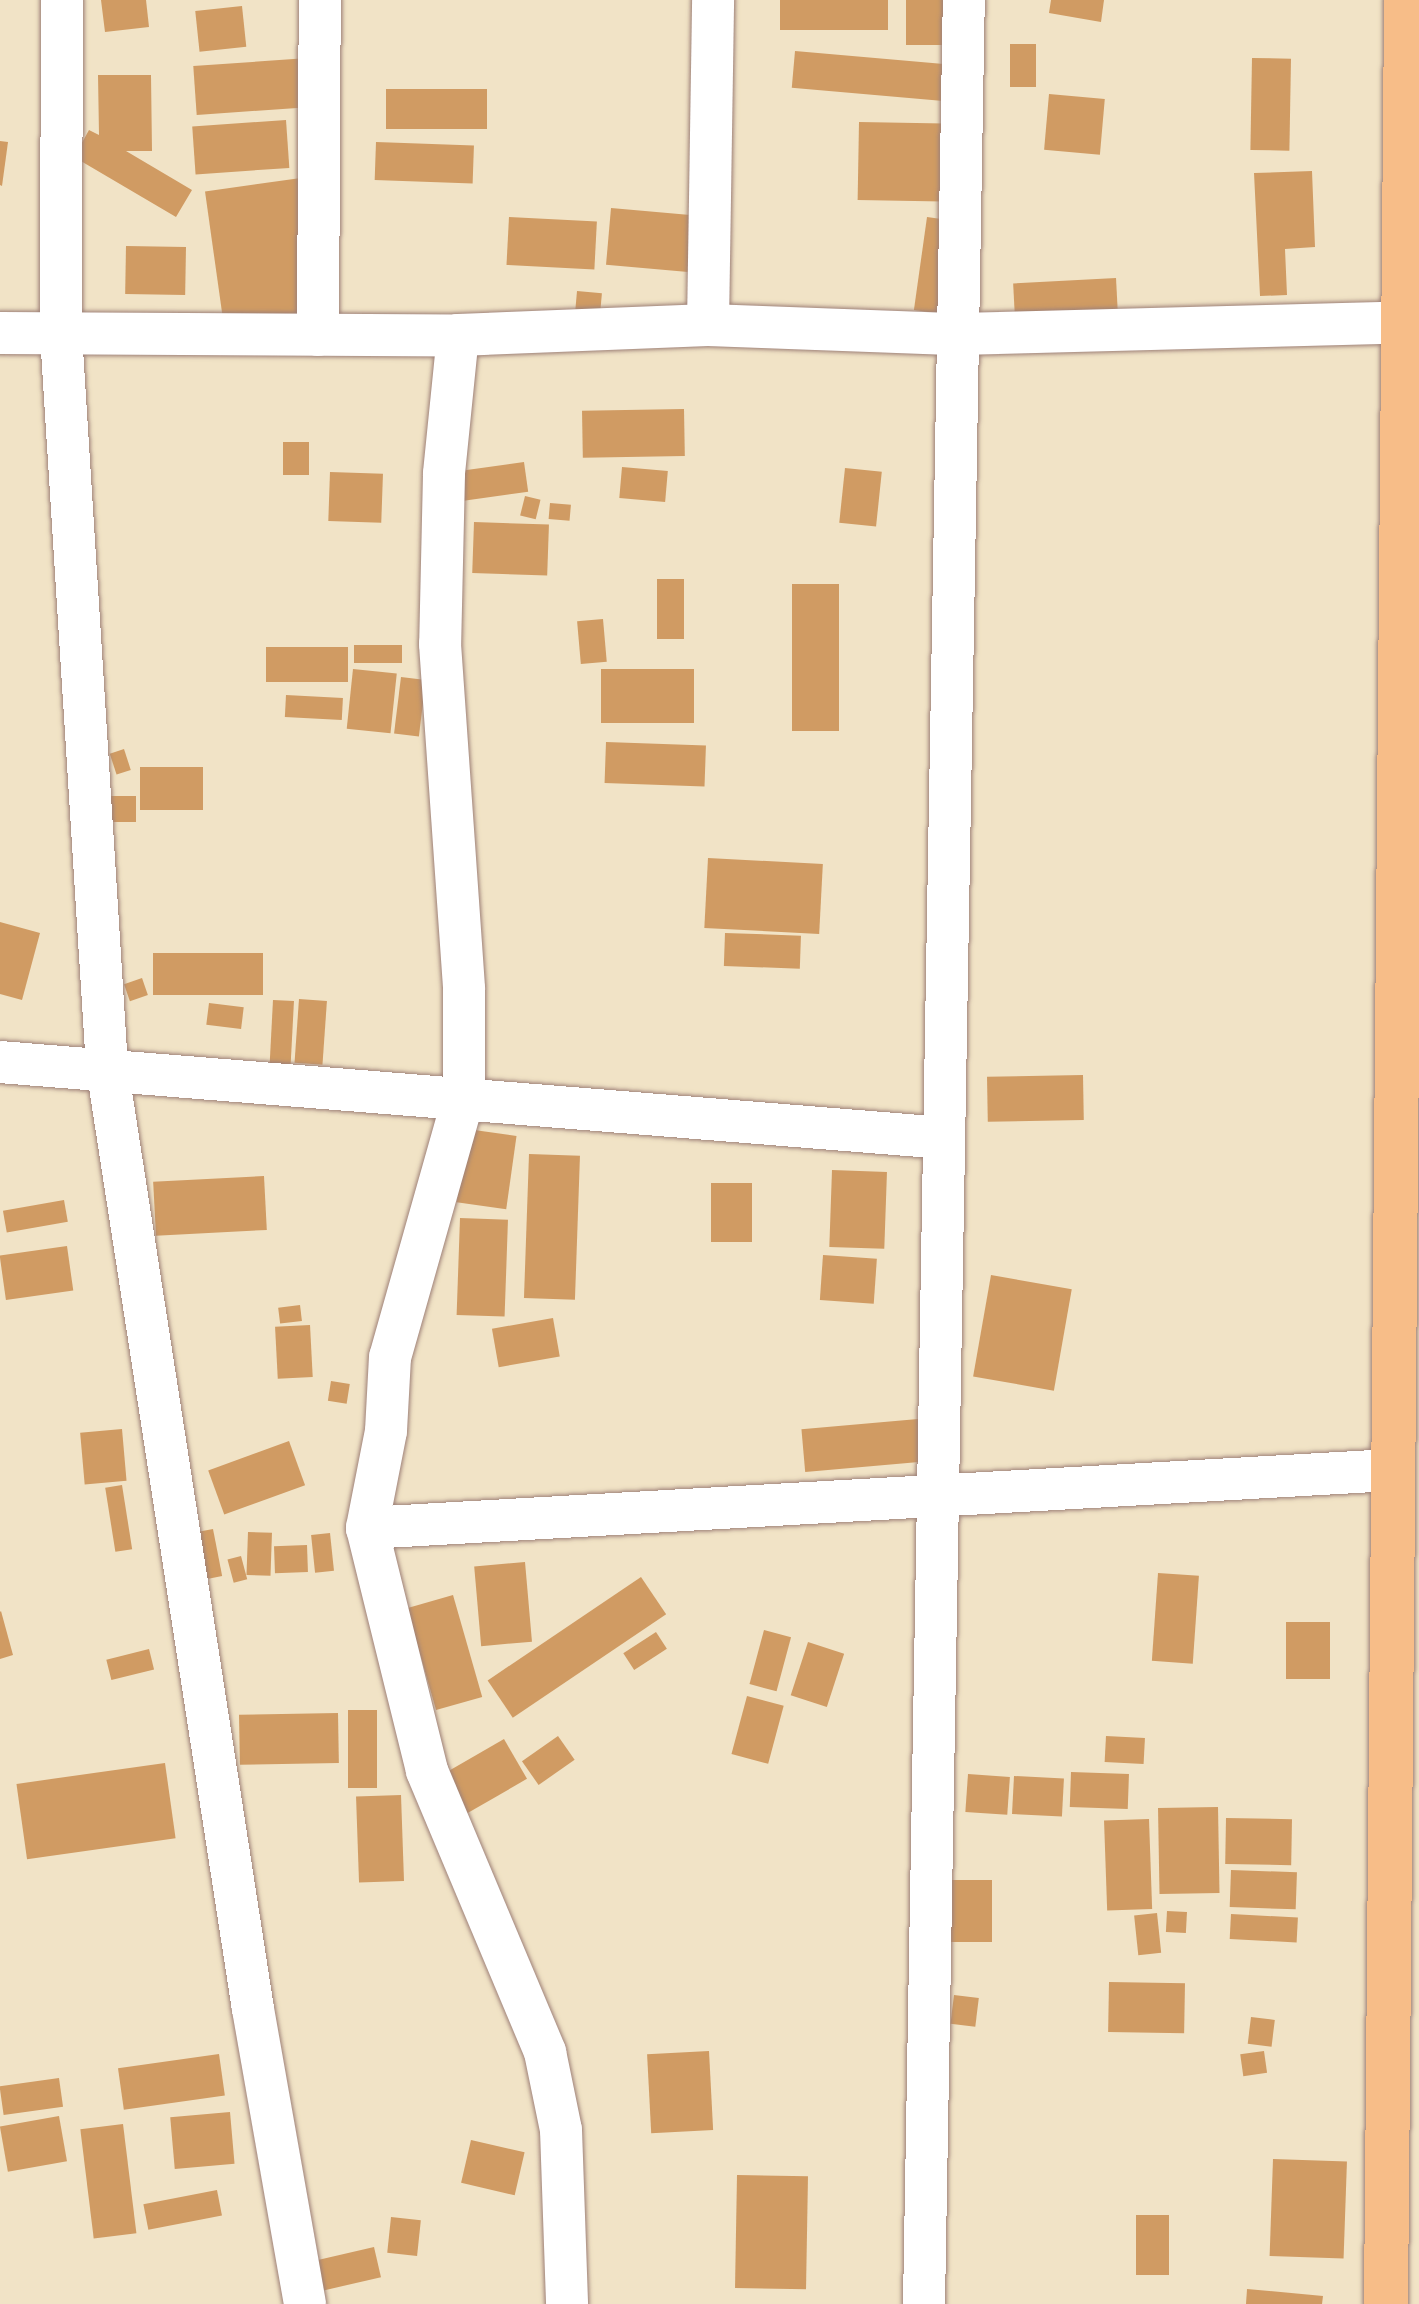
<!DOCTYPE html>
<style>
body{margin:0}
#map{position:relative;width:1419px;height:2304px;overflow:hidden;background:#f1e3c6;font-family:Mynerve,sans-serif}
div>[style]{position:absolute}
.building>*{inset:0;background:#d09b63;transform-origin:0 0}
.roads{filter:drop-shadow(0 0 2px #9e8178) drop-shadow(0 0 2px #9e8178)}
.minor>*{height:42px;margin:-21px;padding:0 21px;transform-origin:21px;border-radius:21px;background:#fff}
.major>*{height:44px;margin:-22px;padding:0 22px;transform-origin:22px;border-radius:22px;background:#f7bd88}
span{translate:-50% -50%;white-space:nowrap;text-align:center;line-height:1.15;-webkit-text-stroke:6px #fbf7ec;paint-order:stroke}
</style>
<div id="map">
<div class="building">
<div style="clip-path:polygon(101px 0,146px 0,149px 27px,105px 32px)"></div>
<div style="left:780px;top:0;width:108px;height:30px"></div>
<div style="left:906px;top:0;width:44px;height:45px"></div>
<div style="clip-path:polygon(1051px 0,1104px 0,1101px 22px,1049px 13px)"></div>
<div style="left:242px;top:6px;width:41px;height:47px;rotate:84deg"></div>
<div style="left:1010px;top:44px;width:26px;height:43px"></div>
<div style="left:795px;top:51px;width:155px;height:37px;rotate:5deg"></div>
<div style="left:308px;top:58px;width:49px;height:115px;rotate:86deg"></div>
<div style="left:1252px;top:58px;width:39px;height:92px;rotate:1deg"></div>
<div style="clip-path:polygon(98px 75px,151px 75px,152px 151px,126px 151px,192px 190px,176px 217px,74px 157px,89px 130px,99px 135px)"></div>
<div style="left:487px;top:89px;width:40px;height:101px;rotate:90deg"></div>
<div style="left:1049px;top:94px;width:56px;height:56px;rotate:5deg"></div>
<div style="left:286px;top:120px;width:48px;height:94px;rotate:86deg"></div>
<div style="left:859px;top:122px;width:85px;height:78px;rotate:1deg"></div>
<div style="clip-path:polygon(0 141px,8px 142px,2px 186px,0 185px)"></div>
<div style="left:376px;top:142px;width:98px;height:38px;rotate:2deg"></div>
<div style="clip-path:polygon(1312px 171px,1315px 247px,1285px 249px,1287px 295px,1260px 296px,1254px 173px)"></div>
<div style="left:308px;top:177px;width:148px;height:104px;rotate:82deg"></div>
<div style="left:611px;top:208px;width:88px;height:57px;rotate:5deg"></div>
<div style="left:509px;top:217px;width:88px;height:48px;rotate:3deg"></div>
<div style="left:927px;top:217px;width:36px;height:94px;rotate:8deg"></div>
<div style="left:126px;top:246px;width:60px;height:48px;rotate:1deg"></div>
<div style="left:1116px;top:278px;width:38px;height:103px;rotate:87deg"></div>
<div style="left:577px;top:291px;width:25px;height:23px;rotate:5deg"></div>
<div style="left:684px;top:409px;width:47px;height:102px;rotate:89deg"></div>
<div style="left:283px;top:442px;width:26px;height:33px"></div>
<div style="left:524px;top:462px;width:30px;height:65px;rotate:82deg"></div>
<div style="left:622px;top:467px;width:46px;height:31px;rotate:5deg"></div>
<div style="left:845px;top:468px;width:37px;height:55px;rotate:6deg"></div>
<div style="left:330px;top:472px;width:53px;height:49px;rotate:2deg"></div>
<div style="left:525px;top:496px;width:16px;height:20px;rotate:14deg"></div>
<div style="left:550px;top:503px;width:21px;height:16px;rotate:5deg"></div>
<div style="left:474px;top:522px;width:75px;height:51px;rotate:2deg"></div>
<div style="left:657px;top:579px;width:27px;height:60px"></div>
<div style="left:839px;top:584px;width:147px;height:47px;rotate:90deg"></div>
<div style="left:603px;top:619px;width:43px;height:26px;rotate:85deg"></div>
<div style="left:354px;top:645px;width:48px;height:18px"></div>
<div style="left:348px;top:647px;width:35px;height:82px;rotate:90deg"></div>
<div style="left:353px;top:669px;width:44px;height:60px;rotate:6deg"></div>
<div style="left:694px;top:669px;width:54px;height:93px;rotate:90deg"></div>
<div style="left:401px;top:677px;width:25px;height:57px;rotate:7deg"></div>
<div style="left:286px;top:695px;width:57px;height:22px;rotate:3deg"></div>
<div style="left:606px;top:742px;width:100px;height:41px;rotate:2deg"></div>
<div style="left:124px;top:749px;width:22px;height:15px;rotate:72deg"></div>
<div style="left:140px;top:767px;width:63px;height:43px"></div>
<div style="left:108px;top:796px;width:28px;height:26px"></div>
<div style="left:708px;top:858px;width:115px;height:70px;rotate:3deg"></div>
<div style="clip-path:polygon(0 922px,40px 933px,22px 1000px,0 994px)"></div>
<div style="left:725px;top:933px;width:76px;height:33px;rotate:2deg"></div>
<div style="left:153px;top:953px;width:110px;height:42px"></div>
<div style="left:142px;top:978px;width:18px;height:19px;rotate:71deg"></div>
<div style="left:299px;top:999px;width:28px;height:64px;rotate:4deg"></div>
<div style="left:273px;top:1000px;width:21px;height:64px;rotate:3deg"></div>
<div style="left:209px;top:1003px;width:35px;height:22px;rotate:7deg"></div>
<div style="left:1083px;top:1075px;width:45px;height:96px;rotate:89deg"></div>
<div style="left:467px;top:1129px;width:50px;height:74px;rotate:8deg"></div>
<div style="left:529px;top:1154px;width:51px;height:144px;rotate:2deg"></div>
<div style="left:832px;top:1170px;width:55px;height:77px;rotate:2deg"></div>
<div style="left:264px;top:1176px;width:54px;height:111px;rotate:87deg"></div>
<div style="left:711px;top:1183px;width:41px;height:59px"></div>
<div style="left:64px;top:1200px;width:22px;height:62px;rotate:80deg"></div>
<div style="left:460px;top:1218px;width:48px;height:97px;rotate:2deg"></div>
<div style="left:67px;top:1246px;width:45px;height:68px;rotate:82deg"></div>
<div style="left:823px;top:1255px;width:54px;height:45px;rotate:4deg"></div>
<div style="left:991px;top:1275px;width:82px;height:103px;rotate:10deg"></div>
<div style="left:300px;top:1305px;width:16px;height:22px;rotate:83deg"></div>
<div style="left:553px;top:1318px;width:39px;height:62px;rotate:80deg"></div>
<div style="left:310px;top:1325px;width:52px;height:35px;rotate:87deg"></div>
<div style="left:331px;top:1381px;width:19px;height:20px;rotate:9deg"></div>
<div style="left:918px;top:1419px;width:43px;height:117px;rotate:85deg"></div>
<div style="left:122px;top:1429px;width:52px;height:42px;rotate:85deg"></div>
<div style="left:289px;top:1441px;width:47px;height:86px;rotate:70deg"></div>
<div style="left:122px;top:1485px;width:65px;height:17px;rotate:81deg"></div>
<div style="left:213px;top:1529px;width:48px;height:24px;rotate:79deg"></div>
<div style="left:248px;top:1532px;width:24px;height:43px;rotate:2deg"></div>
<div style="left:330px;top:1533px;width:38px;height:19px;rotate:84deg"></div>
<div style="left:307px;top:1545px;width:27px;height:33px;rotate:88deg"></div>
<div style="left:241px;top:1556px;width:24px;height:14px;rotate:75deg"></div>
<div style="left:525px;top:1562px;width:80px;height:51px;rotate:85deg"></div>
<div style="left:1158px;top:1573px;width:41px;height:88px;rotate:4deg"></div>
<div style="left:641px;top:1577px;width:45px;height:185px;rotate:56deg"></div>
<div style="left:453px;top:1595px;width:106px;height:48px;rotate:74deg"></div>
<div style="clip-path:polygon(1px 1611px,13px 1655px,0 1659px,0 1612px)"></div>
<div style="left:1286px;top:1622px;width:44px;height:57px"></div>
<div style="left:764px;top:1630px;width:28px;height:56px;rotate:15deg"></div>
<div style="left:656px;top:1632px;width:20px;height:39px;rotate:57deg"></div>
<div style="left:808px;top:1642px;width:38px;height:56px;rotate:18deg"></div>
<div style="left:149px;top:1649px;width:21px;height:44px;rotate:76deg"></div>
<div style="left:747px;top:1696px;width:38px;height:60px;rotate:15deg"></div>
<div style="left:348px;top:1710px;width:29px;height:78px"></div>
<div style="left:338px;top:1713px;width:50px;height:99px;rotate:89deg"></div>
<div style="left:558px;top:1736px;width:29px;height:44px;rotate:55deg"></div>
<div style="left:1106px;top:1736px;width:39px;height:26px;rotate:3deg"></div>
<div style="left:504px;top:1739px;width:46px;height:69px;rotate:60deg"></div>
<div style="left:165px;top:1763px;width:76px;height:150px;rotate:82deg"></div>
<div style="left:1071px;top:1772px;width:58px;height:35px;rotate:2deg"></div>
<div style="left:968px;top:1774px;width:42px;height:38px;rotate:4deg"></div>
<div style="left:1014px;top:1776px;width:50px;height:38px;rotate:3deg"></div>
<div style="left:401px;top:1795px;width:86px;height:45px;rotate:88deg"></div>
<div style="left:1218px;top:1807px;width:86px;height:60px;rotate:89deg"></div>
<div style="left:1226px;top:1818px;width:66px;height:46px;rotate:1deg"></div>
<div style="left:1149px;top:1819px;width:90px;height:45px;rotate:88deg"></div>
<div style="left:1231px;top:1870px;width:66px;height:37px;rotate:2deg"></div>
<div style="left:949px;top:1880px;width:43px;height:62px"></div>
<div style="left:1167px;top:1911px;width:20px;height:21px;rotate:3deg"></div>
<div style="left:1157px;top:1913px;width:40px;height:23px;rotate:84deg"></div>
<div style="left:1231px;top:1914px;width:67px;height:25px;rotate:3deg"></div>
<div style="left:1109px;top:1982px;width:76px;height:50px;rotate:1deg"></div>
<div style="left:954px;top:1995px;width:25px;height:29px;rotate:7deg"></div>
<div style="left:1251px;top:2017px;width:24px;height:27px;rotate:7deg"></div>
<div style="left:709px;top:2051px;width:79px;height:62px;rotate:87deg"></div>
<div style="left:1264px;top:2051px;width:22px;height:24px;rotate:82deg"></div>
<div style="left:219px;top:2054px;width:42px;height:102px;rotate:82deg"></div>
<div style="left:59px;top:2078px;width:29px;height:60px;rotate:82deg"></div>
<div style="left:230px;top:2112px;width:52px;height:60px;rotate:85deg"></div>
<div style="left:59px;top:2116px;width:46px;height:60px;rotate:80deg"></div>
<div style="left:123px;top:2124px;width:110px;height:43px;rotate:83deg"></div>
<div style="left:471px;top:2140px;width:55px;height:44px;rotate:13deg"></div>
<div style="left:1273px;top:2159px;width:74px;height:97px;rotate:2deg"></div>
<div style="left:737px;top:2175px;width:71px;height:113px;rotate:1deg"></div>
<div style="left:217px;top:2190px;width:26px;height:75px;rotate:79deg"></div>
<div style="left:1136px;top:2215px;width:33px;height:60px"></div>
<div style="left:391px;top:2217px;width:30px;height:36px;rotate:6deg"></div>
<div style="left:374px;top:2247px;width:31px;height:73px;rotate:77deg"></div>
<div style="clip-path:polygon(1247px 2289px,1323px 2296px,1322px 2304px,1246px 2304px)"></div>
</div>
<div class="roads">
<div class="minor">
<div style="left:62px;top:0;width:334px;rotate:90.2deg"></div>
<div style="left:61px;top:334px;width:734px;rotate:86.41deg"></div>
<div style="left:107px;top:1067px;width:953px;rotate:81.19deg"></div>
<div style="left:253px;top:2009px;width:300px;rotate:80deg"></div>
<div style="left:708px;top:325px;width:325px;rotate:-89.1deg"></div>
<div style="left:0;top:333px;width:458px;rotate:0.3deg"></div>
<div style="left:458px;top:335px;width:250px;rotate:-2.3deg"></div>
<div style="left:708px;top:325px;width:250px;rotate:2.1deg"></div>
<div style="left:958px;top:334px;width:461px;rotate:-1.5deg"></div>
<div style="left:318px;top:335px;width:335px;rotate:-89.7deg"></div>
<div style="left:458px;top:335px;width:140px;rotate:95.8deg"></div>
<div style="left:444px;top:474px;width:170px;rotate:91.3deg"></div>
<div style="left:440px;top:644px;width:346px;rotate:86deg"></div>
<div style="left:464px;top:989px;width:107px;rotate:90deg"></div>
<div style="left:464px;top:1096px;width:271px;rotate:105.8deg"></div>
<div style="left:390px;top:1357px;width:74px;rotate:93.1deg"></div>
<div style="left:386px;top:1431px;width:99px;rotate:101.1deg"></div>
<div style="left:367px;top:1528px;width:250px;rotate:76.1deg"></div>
<div style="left:427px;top:1771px;width:305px;rotate:67.2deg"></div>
<div style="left:545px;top:2052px;width:80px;rotate:78.4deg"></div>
<div style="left:561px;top:2130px;width:174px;rotate:88deg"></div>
<div style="left:0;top:1062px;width:947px;rotate:4.6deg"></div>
<div style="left:367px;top:1528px;width:1027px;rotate:-3.24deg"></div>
<div style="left:924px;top:2304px;width:2304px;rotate:-89.01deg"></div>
</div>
<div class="major">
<div style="left:1386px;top:2304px;width:2304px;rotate:-89.5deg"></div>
</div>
</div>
</div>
